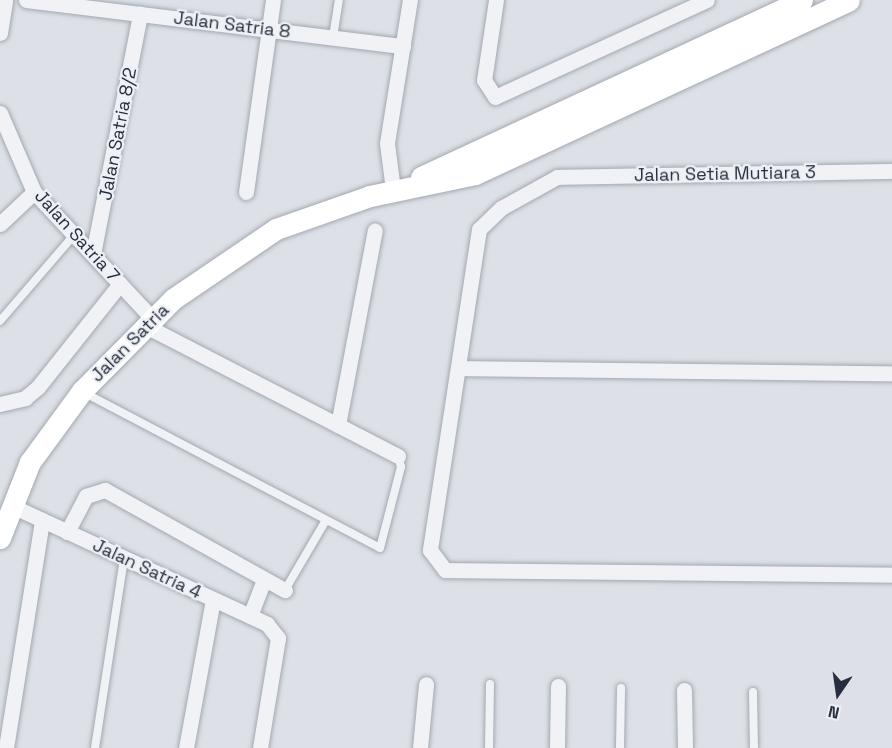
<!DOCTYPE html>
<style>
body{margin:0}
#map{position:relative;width:892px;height:748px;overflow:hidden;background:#dde1e7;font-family:"Space Grotesk",sans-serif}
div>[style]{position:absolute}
.roads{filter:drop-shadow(0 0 2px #a3a8b1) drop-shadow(0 0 2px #a3a8b1)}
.lane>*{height:8px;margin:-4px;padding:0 4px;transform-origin:4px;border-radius:4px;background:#f0f2f6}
.street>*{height:15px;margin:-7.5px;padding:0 7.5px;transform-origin:7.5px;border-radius:7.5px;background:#f0f2f6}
.secondary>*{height:21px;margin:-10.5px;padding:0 10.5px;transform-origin:10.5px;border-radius:10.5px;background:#fff}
span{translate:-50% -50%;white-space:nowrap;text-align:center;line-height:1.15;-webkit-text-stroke:4.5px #edf0f5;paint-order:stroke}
.street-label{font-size:18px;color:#272f3e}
.north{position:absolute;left:808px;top:664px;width:60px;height:60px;-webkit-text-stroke:4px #edf0f5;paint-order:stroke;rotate:193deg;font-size:16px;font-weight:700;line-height:24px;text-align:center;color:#272f3e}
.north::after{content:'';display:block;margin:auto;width:21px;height:27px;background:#272f3e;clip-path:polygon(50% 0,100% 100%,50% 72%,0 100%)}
</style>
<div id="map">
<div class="roads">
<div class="lane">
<div style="left:333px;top:37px;width:37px;rotate:-81deg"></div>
<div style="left:0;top:321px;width:113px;rotate:-49.3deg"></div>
<div style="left:83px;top:392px;width:335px;rotate:27.7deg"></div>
<div style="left:380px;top:548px;width:84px;rotate:-75.5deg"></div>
<div style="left:401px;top:467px;width:11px;rotate:-105deg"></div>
<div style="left:285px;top:590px;width:81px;rotate:-59.6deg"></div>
<div style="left:753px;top:692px;width:56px;rotate:89deg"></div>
<div style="left:95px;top:748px;width:192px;rotate:-81.3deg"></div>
<div style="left:489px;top:748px;width:64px;rotate:-89.1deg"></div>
<div style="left:620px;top:748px;width:60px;rotate:-89deg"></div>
</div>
<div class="street">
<div style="left:26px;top:0;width:380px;rotate:7deg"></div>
<div style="left:496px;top:0;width:81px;rotate:98.5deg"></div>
<div style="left:484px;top:80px;width:20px;rotate:57deg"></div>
<div style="left:495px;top:97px;width:233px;rotate:-24.6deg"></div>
<div style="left:0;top:33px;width:33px;rotate:-81deg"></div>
<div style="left:0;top:113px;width:86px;rotate:66.7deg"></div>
<div style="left:34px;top:192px;width:171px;rotate:46.9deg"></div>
<div style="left:892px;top:171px;width:335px;rotate:179deg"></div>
<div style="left:557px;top:177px;width:64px;rotate:151deg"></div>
<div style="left:501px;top:208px;width:30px;rotate:136deg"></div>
<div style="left:479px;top:229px;width:325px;rotate:98.7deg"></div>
<div style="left:430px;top:550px;width:25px;rotate:53deg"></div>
<div style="left:445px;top:570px;width:447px;rotate:0.6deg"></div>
<div style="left:393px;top:190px;width:47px;rotate:-97.3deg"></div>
<div style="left:387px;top:143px;width:145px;rotate:-80.9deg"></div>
<div style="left:246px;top:192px;width:194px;rotate:-82deg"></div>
<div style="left:0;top:224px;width:47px;rotate:-43.3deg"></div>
<div style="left:93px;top:254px;width:245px;rotate:-78.9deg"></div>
<div style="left:144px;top:325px;width:286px;rotate:27.3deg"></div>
<div style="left:459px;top:368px;width:433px;rotate:0.7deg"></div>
<div style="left:0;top:404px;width:26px;rotate:-13deg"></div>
<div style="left:25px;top:398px;width:17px;rotate:-40deg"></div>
<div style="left:38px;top:387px;width:132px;rotate:-51.5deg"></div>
<div style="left:338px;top:425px;width:198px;rotate:-79.3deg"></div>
<div style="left:12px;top:506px;width:281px;rotate:24.8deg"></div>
<div style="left:267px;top:624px;width:18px;rotate:52deg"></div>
<div style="left:278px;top:638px;width:111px;rotate:99.3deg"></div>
<div style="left:67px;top:532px;width:41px;rotate:-62.2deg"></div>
<div style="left:86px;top:496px;width:20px;rotate:-18deg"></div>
<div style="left:105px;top:490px;width:206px;rotate:29.1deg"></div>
<div style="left:250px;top:616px;width:39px;rotate:-69deg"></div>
<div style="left:684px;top:690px;width:58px;rotate:89deg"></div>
<div style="left:6px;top:748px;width:231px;rotate:-81deg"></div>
<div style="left:186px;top:748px;width:151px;rotate:-79.7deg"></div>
<div style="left:420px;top:748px;width:64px;rotate:-84.6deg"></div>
<div style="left:557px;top:748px;width:62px;rotate:-89.1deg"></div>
</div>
<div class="secondary">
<div style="left:421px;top:177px;width:420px;rotate:-24.9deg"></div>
<div style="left:0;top:538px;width:82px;rotate:-68.5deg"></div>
<div style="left:30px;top:462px;width:88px;rotate:-53.8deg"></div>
<div style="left:82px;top:391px;width:129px;rotate:-45.3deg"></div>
<div style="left:173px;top:299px;width:125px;rotate:-34.2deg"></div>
<div style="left:276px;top:229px;width:100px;rotate:-19.3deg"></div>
<div style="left:370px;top:196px;width:107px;rotate:-11.8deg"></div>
<div style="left:475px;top:174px;width:412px;rotate:-24.9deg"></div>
</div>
</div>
<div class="street-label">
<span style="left:232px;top:25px;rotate:7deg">Jalan Satria 8</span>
<span style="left:118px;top:134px;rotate:-79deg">Jalan Satria 8/2</span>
<span style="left:725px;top:174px;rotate:-1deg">Jalan Setia Mutiara 3</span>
<span style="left:77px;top:236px;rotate:48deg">Jalan Satria 7</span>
<span style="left:130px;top:343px;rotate:-45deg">Jalan Satria</span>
<span style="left:147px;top:569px;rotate:25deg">Jalan Satria 4</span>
</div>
<div class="north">N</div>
</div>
